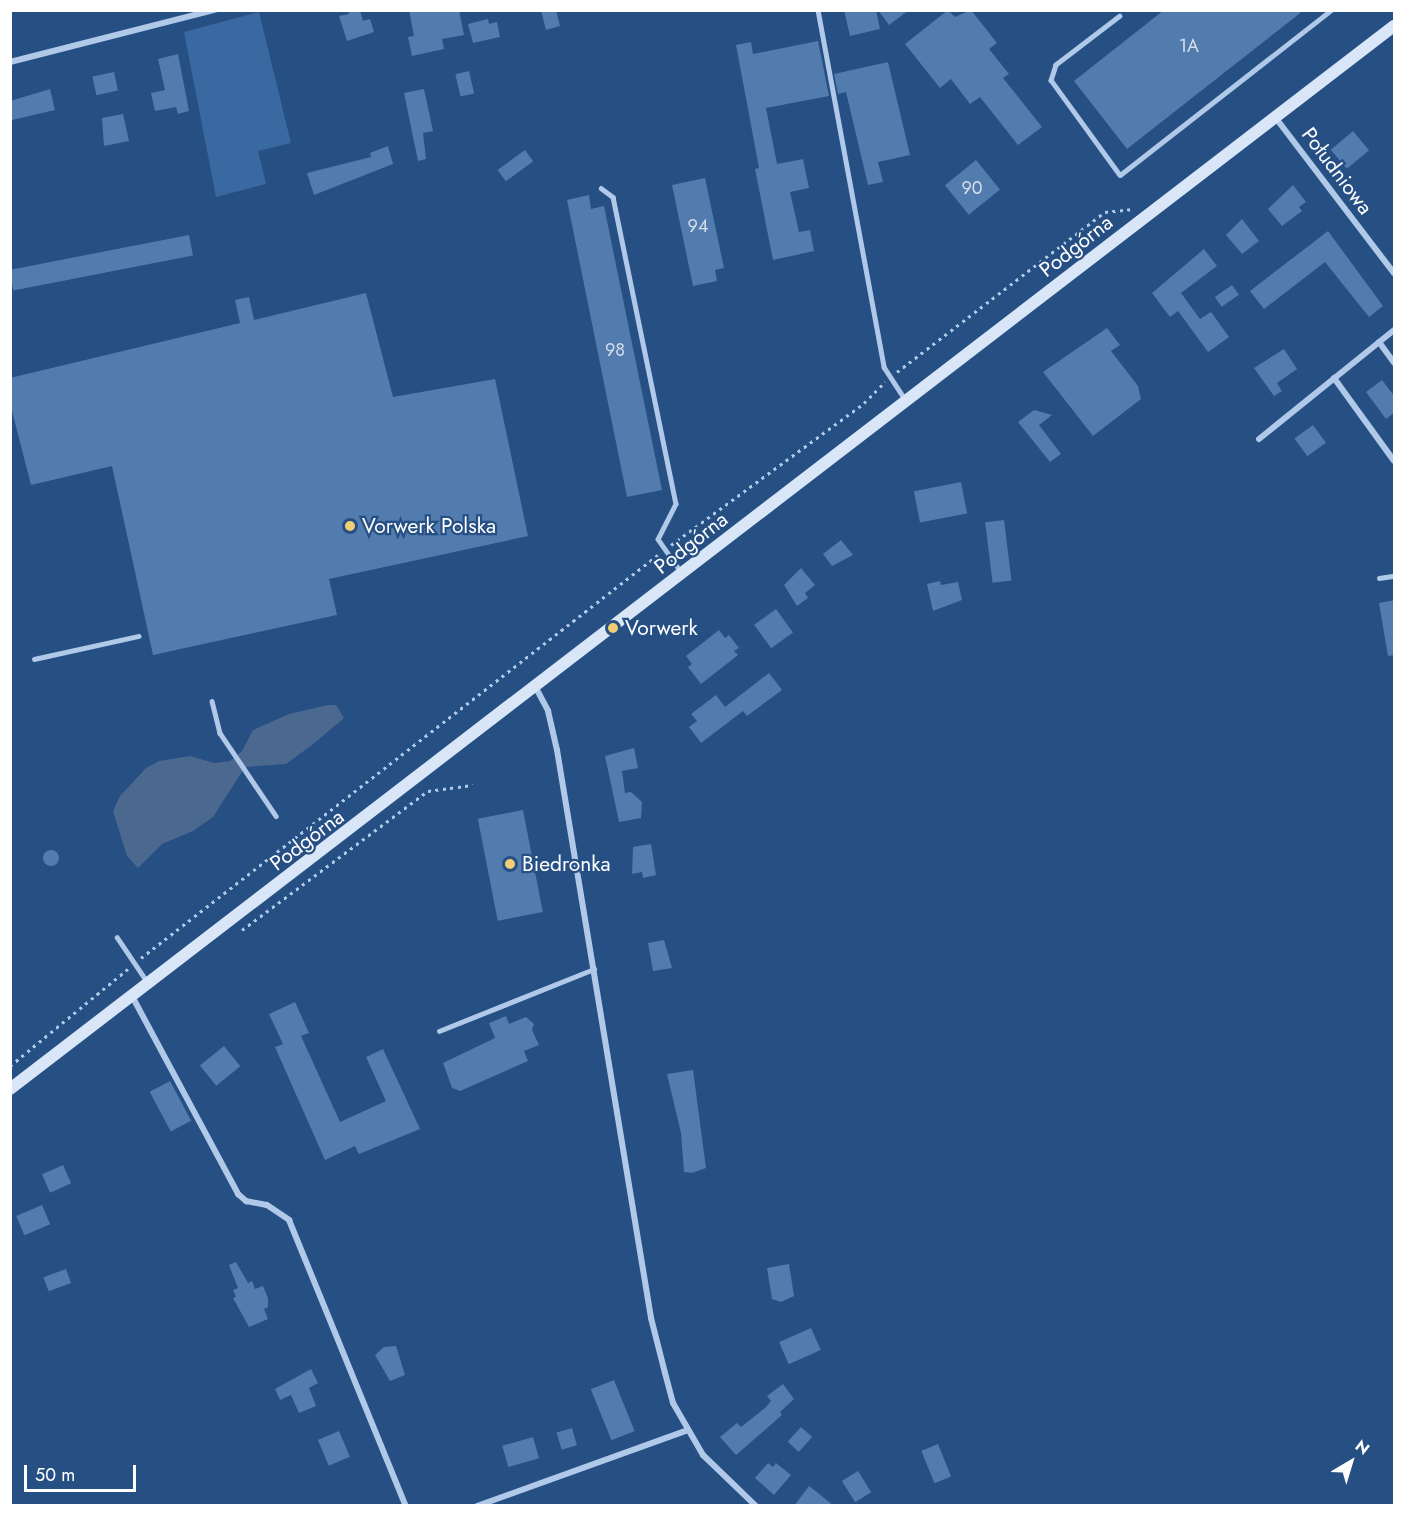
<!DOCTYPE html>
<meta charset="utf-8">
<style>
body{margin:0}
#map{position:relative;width:1405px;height:1516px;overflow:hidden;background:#264f84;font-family:Jost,sans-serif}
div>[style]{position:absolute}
.green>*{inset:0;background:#3a68a1}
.water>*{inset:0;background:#4b688e}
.building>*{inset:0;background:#527bae;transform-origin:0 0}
.round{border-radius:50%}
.path>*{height:3px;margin-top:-1.5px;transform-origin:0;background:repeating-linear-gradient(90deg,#b0c9e8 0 3px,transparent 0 7.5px)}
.lane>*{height:4.5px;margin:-2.25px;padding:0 2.25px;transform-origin:2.25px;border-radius:2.25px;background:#b0c9e8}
.street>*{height:6px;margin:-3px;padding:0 3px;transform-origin:3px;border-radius:3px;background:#b0c9e8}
.secondary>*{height:12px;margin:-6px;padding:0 6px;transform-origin:6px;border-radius:6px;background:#d9e6f7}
.dots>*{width:16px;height:16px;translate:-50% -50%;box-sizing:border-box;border:3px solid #264f84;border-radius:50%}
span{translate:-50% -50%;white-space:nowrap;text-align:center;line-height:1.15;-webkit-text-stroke:4.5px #264f84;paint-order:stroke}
.number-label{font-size:18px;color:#d4deeb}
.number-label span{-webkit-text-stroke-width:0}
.street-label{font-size:21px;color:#fff}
.poi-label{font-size:21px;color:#fff}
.left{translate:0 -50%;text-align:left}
.frame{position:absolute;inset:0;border:12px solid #fff;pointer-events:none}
.north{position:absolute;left:1321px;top:1432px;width:60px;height:60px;-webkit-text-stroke:4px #264f84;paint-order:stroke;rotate:38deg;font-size:16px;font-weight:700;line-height:24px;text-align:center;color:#fff}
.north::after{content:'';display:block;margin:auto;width:21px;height:27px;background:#fff;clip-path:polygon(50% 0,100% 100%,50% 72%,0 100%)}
.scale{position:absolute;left:24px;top:1465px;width:112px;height:27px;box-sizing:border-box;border:3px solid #fff;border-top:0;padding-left:8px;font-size:18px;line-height:21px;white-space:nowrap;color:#fff;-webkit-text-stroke:4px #264f84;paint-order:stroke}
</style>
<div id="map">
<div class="green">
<div style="clip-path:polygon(259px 12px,291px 143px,258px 151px,266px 184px,216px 197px,184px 32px)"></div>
</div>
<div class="water">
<div style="clip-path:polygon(328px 705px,336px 705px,344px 718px,312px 745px,286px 764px,245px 767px,213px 817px,193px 831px,162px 844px,138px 868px,127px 856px,113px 811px,120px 796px,146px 768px,159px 761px,190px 756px,214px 763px,230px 761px,242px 751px,253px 730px,289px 714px)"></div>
</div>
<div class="building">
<div style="clip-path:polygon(348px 10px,360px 10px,363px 21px,370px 19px,374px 32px,347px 41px,339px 16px,349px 14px)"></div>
<div style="clip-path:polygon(409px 10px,459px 10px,464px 35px,442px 39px,444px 49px,412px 56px,408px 37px,414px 36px)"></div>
<div style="clip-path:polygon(541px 10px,556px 10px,560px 26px,546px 30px)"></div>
<div style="clip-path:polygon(844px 10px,876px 10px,880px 29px,850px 36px)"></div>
<div style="clip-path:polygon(878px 10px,909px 10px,889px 25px)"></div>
<div style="clip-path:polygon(948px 10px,955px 17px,971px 10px,997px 43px,989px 49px,1009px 74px,1003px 78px,1042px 127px,1018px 145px,980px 97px,970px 104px,951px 79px,940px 88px,905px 44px)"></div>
<div style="clip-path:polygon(1164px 10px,1304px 10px,1127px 149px,1074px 81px)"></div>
<div style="clip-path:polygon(488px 19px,489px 24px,497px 22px,500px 37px,473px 43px,468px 24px)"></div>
<div style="clip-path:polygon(818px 41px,829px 96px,766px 108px,777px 164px,803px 159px,809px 188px,790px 192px,799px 232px,810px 230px,814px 251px,773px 260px,755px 169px,759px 168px,736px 45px,751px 42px,753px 54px)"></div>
<div style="clip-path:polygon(178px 54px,189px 111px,178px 114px,176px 107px,155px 111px,151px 93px,165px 90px,158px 59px)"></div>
<div style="clip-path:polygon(888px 62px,910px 155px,878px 162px,883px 182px,868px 185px,846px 92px,838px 94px,834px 74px)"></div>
<div style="left:469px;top:71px;width:23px;height:14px;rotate:77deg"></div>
<div style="left:114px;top:72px;width:19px;height:22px;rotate:78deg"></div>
<div style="clip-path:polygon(50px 89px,55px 110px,12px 120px,10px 101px)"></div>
<div style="clip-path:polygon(424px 89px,433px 131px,423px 133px,426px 159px,418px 161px,404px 93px)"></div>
<div style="clip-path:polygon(123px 114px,129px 141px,104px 146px,102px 118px)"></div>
<div style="left:1353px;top:131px;width:25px;height:29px;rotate:50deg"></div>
<div style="clip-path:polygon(388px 146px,393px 164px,314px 195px,307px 173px,371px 157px,370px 153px)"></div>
<div style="left:525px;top:150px;width:14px;height:34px;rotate:54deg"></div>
<div style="left:976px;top:160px;width:38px;height:40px;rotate:51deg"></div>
<div style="clip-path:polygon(705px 178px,724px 268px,715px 270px,717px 281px,693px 286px,672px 185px)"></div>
<div style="clip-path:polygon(1293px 185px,1306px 202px,1299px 207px,1302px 211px,1282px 226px,1268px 209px)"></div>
<div style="clip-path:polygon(589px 195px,591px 209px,604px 206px,662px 490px,627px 497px,567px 200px)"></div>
<div style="clip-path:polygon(1242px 219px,1259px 241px,1242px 254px,1226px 235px)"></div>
<div style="clip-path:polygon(1328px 231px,1383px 306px,1369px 317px,1325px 262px,1264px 309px,1250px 291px)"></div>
<div style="left:189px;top:235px;width:21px;height:183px;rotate:79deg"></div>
<div style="clip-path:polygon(1204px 249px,1217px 266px,1181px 293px,1200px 319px,1211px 312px,1229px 337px,1208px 352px,1178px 311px,1170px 317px,1152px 293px)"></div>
<div style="left:1232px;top:285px;width:12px;height:21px;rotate:55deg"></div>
<div style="clip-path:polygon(366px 293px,393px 397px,495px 379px,528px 536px,329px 579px,337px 615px,153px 655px,112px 466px,31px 485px,10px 403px,10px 378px,240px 323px,235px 300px,249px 297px,254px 320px)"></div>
<div style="clip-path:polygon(1107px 328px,1120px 345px,1111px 351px,1138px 386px,1141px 399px,1093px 436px,1043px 372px)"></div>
<div style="clip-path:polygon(1284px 349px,1297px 369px,1277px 383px,1282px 391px,1274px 396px,1254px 368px)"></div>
<div style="clip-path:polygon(1382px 380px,1395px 397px,1395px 412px,1386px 419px,1366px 392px)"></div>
<div style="clip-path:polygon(1034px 410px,1052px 415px,1039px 425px,1061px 454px,1050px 462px,1018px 422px)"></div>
<div style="left:1313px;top:425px;width:22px;height:23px;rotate:54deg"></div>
<div style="left:961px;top:482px;width:32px;height:48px;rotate:79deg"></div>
<div style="left:1004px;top:520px;width:61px;height:19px;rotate:83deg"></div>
<div style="clip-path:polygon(841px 540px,853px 555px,832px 566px,823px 554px)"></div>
<div style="clip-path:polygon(801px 568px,815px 585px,805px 593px,808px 598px,797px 606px,784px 585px)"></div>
<div style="clip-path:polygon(940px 581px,941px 585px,958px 582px,962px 600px,933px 611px,927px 584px)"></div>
<div style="clip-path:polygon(1395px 600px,1395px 655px,1388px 656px,1379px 603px)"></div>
<div style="left:776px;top:609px;width:29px;height:27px;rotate:54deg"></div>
<div style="clip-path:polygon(719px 630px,725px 638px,729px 635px,739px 648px,734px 651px,738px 655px,701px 684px,688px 667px,692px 664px,686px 656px)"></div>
<div style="clip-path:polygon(769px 673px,782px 690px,747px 716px,743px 711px,701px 743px,689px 727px,697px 721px,691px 714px,716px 695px,725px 707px)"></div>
<div style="clip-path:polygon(634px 748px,638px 768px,622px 771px,625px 793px,631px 792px,642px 802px,641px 818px,619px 822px,605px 756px)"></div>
<div style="left:523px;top:810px;width:104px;height:46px;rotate:79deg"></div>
<div style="clip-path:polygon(651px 844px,656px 875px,643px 878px,642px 872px,632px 874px,633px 847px)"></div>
<div class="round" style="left:43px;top:850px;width:16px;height:16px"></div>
<div style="clip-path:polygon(664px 940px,672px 968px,653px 971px,648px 943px)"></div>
<div style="clip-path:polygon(295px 1002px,309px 1033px,301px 1036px,340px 1122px,386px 1101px,366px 1057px,383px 1049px,420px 1129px,359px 1154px,355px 1146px,325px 1160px,275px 1047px,283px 1044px,269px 1014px)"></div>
<div style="clip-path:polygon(506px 1016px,509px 1024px,526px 1017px,534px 1024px,532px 1030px,539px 1045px,524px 1051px,528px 1061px,460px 1091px,452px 1088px,443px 1063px,495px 1038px,489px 1023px)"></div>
<div style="left:224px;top:1046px;width:26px;height:31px;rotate:51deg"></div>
<div style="clip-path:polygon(693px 1070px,706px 1168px,692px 1173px,684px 1172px,681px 1133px,667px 1074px)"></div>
<div style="left:170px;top:1081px;width:45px;height:23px;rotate:62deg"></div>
<div style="left:63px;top:1165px;width:20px;height:23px;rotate:66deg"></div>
<div style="left:42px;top:1205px;width:21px;height:28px;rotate:67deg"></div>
<div style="clip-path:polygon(236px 1262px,248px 1283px,252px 1281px,255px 1289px,263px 1286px,268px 1298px,268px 1307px,264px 1309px,268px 1319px,249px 1327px,233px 1298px,236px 1297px,233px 1290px,238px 1288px,229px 1265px)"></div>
<div style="clip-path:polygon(789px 1264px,794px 1296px,781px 1302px,772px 1299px,767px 1268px)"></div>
<div style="left:66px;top:1269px;width:15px;height:24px;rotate:70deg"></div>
<div style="left:811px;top:1328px;width:24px;height:35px;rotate:66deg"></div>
<div style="clip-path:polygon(396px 1346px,405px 1375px,390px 1381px,375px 1355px,384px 1347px)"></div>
<div style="clip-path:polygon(311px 1369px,318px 1383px,309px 1388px,316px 1406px,299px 1413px,291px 1395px,280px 1400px,275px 1389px)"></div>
<div style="left:614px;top:1380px;width:55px;height:25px;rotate:68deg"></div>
<div style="clip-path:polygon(783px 1384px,794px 1399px,780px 1412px,782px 1415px,736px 1455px,720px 1437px,737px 1423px,741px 1427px,765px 1408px,771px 1401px,767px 1396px)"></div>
<div style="left:801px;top:1427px;width:15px;height:20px;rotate:42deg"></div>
<div style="left:572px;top:1428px;width:18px;height:16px;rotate:74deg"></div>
<div style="left:339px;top:1431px;width:28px;height:23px;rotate:67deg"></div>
<div style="left:533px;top:1437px;width:22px;height:32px;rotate:74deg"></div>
<div style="left:938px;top:1444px;width:35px;height:18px;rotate:68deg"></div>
<div style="clip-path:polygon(768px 1463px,773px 1467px,776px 1463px,791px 1475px,774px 1495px,755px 1478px)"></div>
<div style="left:858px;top:1471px;width:25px;height:19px;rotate:58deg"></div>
<div style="clip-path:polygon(809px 1486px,818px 1493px,834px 1506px,794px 1506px)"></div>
</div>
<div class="path">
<div style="left:897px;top:372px;width:262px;rotate:-37.6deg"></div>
<div style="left:1105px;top:212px;width:28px;rotate:-6deg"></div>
<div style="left:671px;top:545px;width:240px;rotate:-36.3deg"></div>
<div style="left:864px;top:403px;width:30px;rotate:-45deg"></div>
<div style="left:242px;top:930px;width:232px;rotate:-36.8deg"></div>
<div style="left:428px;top:791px;width:45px;rotate:-7.6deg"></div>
<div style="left:141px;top:958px;width:657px;rotate:-37.95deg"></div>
<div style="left:10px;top:1066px;width:154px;rotate:-39.5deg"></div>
</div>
<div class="lane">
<div style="left:818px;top:10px;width:363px;rotate:79.5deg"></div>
<div style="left:884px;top:367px;width:38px;rotate:57deg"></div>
<div style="left:1120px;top:16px;width:81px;rotate:142.6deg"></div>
<div style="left:1056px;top:65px;width:16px;rotate:108deg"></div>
<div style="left:1051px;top:80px;width:117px;rotate:54deg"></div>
<div style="left:1120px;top:175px;width:268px;rotate:-38deg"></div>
<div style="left:601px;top:188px;width:15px;rotate:37deg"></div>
<div style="left:613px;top:197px;width:313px;rotate:78.4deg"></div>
<div style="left:676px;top:504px;width:39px;rotate:117deg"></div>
<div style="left:658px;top:539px;width:40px;rotate:55.1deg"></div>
<div style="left:1379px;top:578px;width:15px;rotate:-8deg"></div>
<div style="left:34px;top:659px;width:107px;rotate:-12.4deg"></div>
<div style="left:212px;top:701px;width:33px;rotate:76deg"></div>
<div style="left:220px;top:733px;width:100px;rotate:56deg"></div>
<div style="left:117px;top:937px;width:55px;rotate:56deg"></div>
<div style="left:439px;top:1031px;width:167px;rotate:-21.8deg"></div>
</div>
<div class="street">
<div style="left:10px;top:62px;width:211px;rotate:-14.3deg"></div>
<div style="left:1275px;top:117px;width:196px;rotate:52.7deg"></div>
<div style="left:1379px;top:342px;width:26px;rotate:54deg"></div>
<div style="left:1334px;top:378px;width:102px;rotate:54.1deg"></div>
<div style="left:1259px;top:439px;width:174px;rotate:-38.9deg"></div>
<div style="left:536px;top:688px;width:26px;rotate:62deg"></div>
<div style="left:548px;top:711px;width:40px;rotate:77deg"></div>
<div style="left:557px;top:750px;width:576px;rotate:80.6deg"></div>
<div style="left:651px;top:1318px;width:57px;rotate:75.7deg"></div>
<div style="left:665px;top:1373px;width:31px;rotate:75deg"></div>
<div style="left:673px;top:1403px;width:60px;rotate:60deg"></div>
<div style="left:703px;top:1455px;width:74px;rotate:43.9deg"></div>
<div style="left:132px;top:996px;width:225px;rotate:61.8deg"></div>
<div style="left:238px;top:1194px;width:11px;rotate:41deg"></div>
<div style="left:246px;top:1201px;width:21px;rotate:11deg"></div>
<div style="left:267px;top:1205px;width:27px;rotate:34deg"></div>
<div style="left:289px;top:1220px;width:309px;rotate:67.8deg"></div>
<div style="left:477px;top:1506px;width:224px;rotate:-19.8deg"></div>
</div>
<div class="secondary">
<div style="left:10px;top:1089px;width:1745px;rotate:-37.53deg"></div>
</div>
<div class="dots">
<div style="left:350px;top:526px;background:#f1cd75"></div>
<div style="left:613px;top:628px;background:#f1cd75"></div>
<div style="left:510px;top:864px;background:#f1cd75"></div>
</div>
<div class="number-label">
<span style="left:1189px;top:46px">1A</span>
<span style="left:972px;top:188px">90</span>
<span style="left:698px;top:226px">94</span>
<span style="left:615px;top:350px">98</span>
</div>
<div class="street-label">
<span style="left:1337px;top:171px;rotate:53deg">Południowa</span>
<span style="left:1076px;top:246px;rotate:-38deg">Podgórna</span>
<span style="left:691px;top:543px;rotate:-38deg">Podgórna</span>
<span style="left:307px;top:840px;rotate:-37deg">Podgórna</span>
</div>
<div class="poi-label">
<span class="left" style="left:362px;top:526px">Vorwerk Polska</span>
<span class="left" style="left:625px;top:628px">Vorwerk</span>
<span class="left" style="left:522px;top:864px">Biedronka</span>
</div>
<div class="frame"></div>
<div class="north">N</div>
<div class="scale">50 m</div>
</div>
